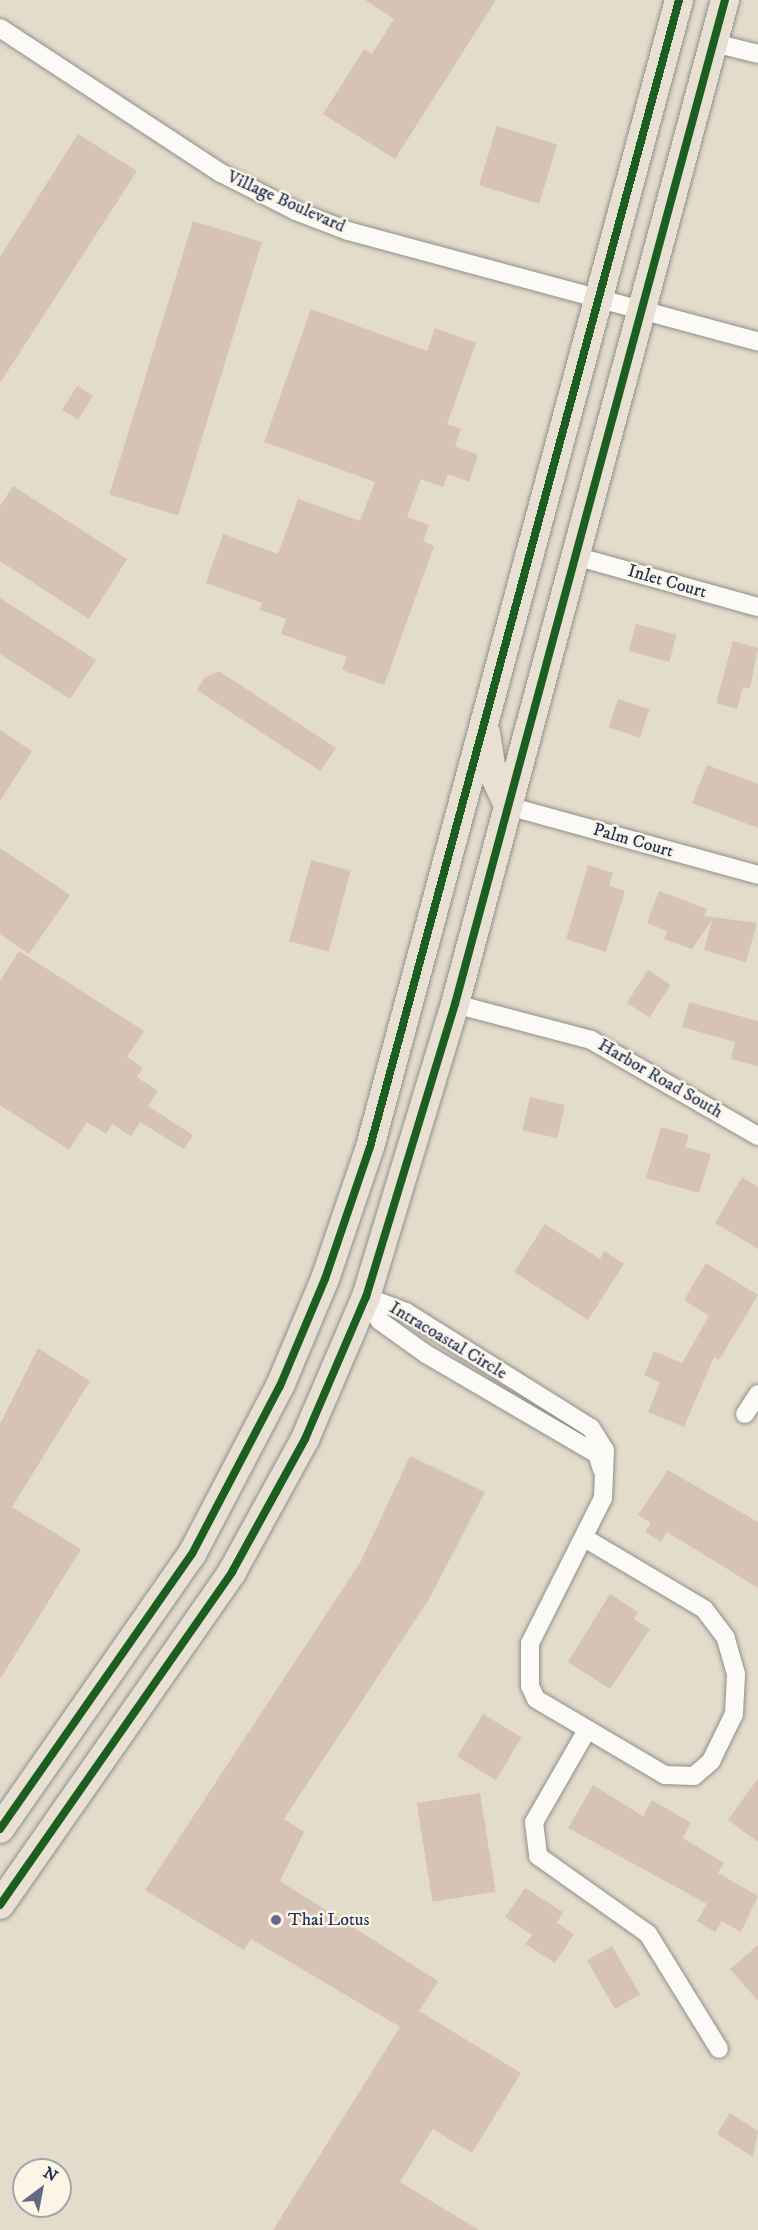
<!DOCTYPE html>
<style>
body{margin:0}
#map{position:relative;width:758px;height:2230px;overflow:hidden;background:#e4dcca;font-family:"IM FELL DW Pica",serif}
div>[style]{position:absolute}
.building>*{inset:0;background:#d6c3b6;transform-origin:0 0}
.roads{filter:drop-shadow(0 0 2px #908f8e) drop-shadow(0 0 2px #908f8e)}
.street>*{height:18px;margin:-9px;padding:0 9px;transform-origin:9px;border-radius:9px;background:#fbfaf7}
.primary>*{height:28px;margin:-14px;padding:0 14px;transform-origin:14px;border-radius:14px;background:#e7e0d3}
.cycleway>*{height:8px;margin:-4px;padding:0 4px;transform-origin:4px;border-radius:4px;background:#1b5e20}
.dots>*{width:16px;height:16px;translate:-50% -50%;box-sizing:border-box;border:3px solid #fcf5e5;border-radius:50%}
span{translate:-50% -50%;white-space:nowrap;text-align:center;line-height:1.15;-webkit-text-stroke:5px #fcf5e5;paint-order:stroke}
.street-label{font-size:18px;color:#1b2f5e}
.poi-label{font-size:18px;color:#1b2f5e}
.left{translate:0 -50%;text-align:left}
.north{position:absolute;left:12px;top:2158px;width:60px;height:60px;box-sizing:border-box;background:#fcf5e5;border:2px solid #a2a6af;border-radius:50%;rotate:32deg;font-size:16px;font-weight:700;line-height:24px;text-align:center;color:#1b2f5e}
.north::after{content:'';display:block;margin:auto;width:21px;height:27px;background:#616c84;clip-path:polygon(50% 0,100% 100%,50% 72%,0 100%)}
</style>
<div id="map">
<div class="building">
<div style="clip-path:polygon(365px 0,496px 0,395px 159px,323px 114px,364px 49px,372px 54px,394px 19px)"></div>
<div style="left:497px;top:126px;width:63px;height:62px;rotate:17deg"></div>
<div style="clip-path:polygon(78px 134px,137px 171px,0 383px,0 257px)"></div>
<div style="left:193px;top:221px;width:72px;height:286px;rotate:17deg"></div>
<div style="clip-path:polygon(311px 309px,427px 351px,435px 328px,476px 343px,447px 424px,461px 429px,455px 446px,478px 455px,469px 482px,448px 474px,443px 487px,421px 479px,407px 517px,429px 525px,423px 541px,434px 546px,384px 685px,342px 670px,347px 657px,281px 634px,286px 619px,260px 610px,262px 603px,206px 583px,223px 534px,278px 554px,298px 499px,360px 521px,375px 482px,264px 442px)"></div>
<div style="left:77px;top:386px;width:19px;height:28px;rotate:32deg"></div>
<div style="clip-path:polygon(13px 486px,127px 559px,89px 619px,0 561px,0 506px)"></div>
<div style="clip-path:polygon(0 598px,96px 660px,70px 699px,0 654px)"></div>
<div style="left:636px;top:624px;width:42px;height:28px;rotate:15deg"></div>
<div style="clip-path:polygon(733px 641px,758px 648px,750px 689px,743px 687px,737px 709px,716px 703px)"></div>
<div style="clip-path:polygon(219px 671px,336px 748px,320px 771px,197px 690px,205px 677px)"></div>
<div style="left:618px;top:699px;width:33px;height:30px;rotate:18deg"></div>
<div style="clip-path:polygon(0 730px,32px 751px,0 801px)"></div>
<div style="clip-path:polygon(707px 765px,758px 784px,758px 828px,692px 803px)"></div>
<div style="clip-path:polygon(0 848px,70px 895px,29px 954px,0 934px)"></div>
<div style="left:311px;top:860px;width:41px;height:84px;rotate:15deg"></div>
<div style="clip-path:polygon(588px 865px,613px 873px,609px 886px,625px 891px,606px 952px,566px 939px)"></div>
<div style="clip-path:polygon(659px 891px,707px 909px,704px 916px,757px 923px,746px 962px,704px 950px,712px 920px,692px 949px,664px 939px,667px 931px,647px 923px)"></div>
<div style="clip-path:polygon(19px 951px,144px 1031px,127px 1057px,143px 1068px,137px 1077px,158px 1091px,148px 1106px,193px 1135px,184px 1149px,140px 1122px,131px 1136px,112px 1124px,106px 1134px,87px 1122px,69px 1150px,0 1105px,0 981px)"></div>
<div style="left:648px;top:970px;width:27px;height:39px;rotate:33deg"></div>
<div style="clip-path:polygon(689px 1002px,758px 1021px,758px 1066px,731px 1059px,735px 1042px,682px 1027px)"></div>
<div style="left:530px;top:1097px;width:36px;height:34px;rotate:13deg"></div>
<div style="clip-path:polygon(661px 1127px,689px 1135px,685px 1147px,711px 1154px,699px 1193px,646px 1178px)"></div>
<div style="clip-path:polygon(742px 1177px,758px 1187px,758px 1249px,715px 1223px)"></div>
<div style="clip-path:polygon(545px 1224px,600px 1259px,604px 1251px,624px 1264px,588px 1320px,514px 1272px)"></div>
<div style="clip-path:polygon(706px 1263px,758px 1295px,719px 1360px,714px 1357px,684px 1427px,648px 1412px,660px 1383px,644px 1375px,654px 1351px,682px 1363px,709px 1316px,684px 1300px)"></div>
<div style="clip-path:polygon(38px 1348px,90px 1381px,12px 1507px,81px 1549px,0 1679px,0 1424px)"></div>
<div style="clip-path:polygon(410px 1456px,485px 1492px,429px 1599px,284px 1819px,304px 1832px,280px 1881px,438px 1981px,419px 2011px,521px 2073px,472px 2153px,433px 2129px,400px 2182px,479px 2230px,273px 2230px,400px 2027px,251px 1939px,244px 1950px,145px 1890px,361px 1561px)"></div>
<div style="clip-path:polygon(668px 1470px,758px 1522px,758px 1588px,667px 1532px,661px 1542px,645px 1532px,651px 1523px,638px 1515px)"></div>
<div style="clip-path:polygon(610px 1594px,638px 1612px,634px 1619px,650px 1629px,610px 1689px,568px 1662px)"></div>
<div style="left:483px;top:1714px;width:45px;height:50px;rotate:31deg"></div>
<div style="clip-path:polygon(758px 1778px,758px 1842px,728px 1820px)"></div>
<div style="clip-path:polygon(593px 1785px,643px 1816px,652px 1800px,691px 1823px,683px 1838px,724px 1863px,718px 1873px,758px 1896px,741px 1932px,722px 1921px,715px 1932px,697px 1921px,707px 1904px,568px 1828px)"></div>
<div style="left:480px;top:1793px;width:100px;height:64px;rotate:81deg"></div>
<div style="clip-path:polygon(525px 1888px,563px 1912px,557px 1923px,574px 1934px,555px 1963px,525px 1944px,532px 1935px,505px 1917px)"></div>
<div style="clip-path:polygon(758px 1945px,758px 2001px,730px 1969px)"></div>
<div style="left:612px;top:1946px;width:56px;height:29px;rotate:60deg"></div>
<div style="clip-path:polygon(730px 2113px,758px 2131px,753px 2157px,717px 2134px)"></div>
</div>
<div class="roads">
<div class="street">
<div style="left:0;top:28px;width:264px;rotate:33.3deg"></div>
<div style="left:221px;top:173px;width:84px;rotate:26.9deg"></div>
<div style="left:296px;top:211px;width:56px;rotate:21deg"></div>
<div style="left:348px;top:231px;width:425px;rotate:15.1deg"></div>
<div style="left:714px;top:43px;width:45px;rotate:14deg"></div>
<div style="left:575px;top:556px;width:190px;rotate:15.6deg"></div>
<div style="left:508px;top:806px;width:259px;rotate:15.4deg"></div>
<div style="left:455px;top:1004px;width:141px;rotate:14.8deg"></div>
<div style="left:591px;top:1040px;width:193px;rotate:29.9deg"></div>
<div style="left:366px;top:1297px;width:43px;rotate:20.6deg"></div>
<div style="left:406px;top:1312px;width:218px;rotate:32.1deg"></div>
<div style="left:591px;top:1428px;width:26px;rotate:58deg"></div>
<div style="left:605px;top:1450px;width:48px;rotate:92.4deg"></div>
<div style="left:603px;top:1498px;width:162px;rotate:116.7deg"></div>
<div style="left:530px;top:1643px;width:43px;rotate:90deg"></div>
<div style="left:530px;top:1686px;width:14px;rotate:65deg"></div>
<div style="left:536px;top:1699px;width:150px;rotate:30.5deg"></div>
<div style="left:665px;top:1775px;width:29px;rotate:2deg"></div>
<div style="left:694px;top:1776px;width:23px;rotate:-41deg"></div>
<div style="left:711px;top:1761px;width:52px;rotate:-63.9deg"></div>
<div style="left:734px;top:1714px;width:40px;rotate:-87.1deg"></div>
<div style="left:736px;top:1674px;width:37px;rotate:-106deg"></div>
<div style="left:726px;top:1638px;width:36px;rotate:-127deg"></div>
<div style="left:704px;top:1609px;width:137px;rotate:-149.3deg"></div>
<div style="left:366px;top:1297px;width:28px;rotate:60deg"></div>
<div style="left:380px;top:1321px;width:57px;rotate:35.7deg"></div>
<div style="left:426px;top:1354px;width:198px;rotate:30.3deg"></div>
<div style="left:597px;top:1454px;width:16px;rotate:72deg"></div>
<div style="left:745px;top:1414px;width:24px;rotate:-57deg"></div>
<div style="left:587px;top:1730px;width:106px;rotate:119.9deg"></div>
<div style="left:534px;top:1822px;width:34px;rotate:83deg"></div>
<div style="left:538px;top:1856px;width:135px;rotate:35.3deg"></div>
<div style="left:648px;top:1934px;width:135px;rotate:58.3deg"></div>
</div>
<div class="primary">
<div style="left:486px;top:733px;width:38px;rotate:81deg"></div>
<div style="left:492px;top:771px;width:38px;rotate:65deg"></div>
<div style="left:0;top:1829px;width:335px;rotate:-55.1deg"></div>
<div style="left:192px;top:1554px;width:190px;rotate:-62.4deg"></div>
<div style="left:280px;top:1386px;width:116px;rotate:-67.2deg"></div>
<div style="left:325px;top:1279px;width:139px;rotate:-71.2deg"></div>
<div style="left:370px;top:1147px;width:1188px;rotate:-74.92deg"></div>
<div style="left:0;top:1905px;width:406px;rotate:-55.1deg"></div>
<div style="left:232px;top:1572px;width:152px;rotate:-61.2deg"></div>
<div style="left:305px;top:1439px;width:155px;rotate:-66.8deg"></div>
<div style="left:366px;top:1297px;width:306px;rotate:-73.1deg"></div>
<div style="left:455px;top:1004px;width:1040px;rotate:-74.95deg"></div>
</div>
</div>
<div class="cycleway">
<div style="left:0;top:1829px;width:335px;rotate:-55.1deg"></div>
<div style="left:192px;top:1554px;width:190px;rotate:-62.4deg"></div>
<div style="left:280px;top:1386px;width:116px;rotate:-67.2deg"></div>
<div style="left:325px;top:1279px;width:139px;rotate:-71.2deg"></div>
<div style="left:370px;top:1147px;width:1188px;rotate:-74.92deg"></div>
<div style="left:0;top:1905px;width:406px;rotate:-55.1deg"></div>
<div style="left:232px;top:1572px;width:152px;rotate:-61.2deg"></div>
<div style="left:305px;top:1439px;width:155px;rotate:-66.8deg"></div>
<div style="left:366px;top:1297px;width:306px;rotate:-73.1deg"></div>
<div style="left:455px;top:1004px;width:1040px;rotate:-74.95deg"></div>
</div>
<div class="dots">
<div style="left:276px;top:1920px;background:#616c84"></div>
</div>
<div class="street-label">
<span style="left:286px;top:202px;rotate:24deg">Village Boulevard</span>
<span style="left:667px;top:582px;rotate:16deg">Inlet Court</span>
<span style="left:633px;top:841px;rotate:16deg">Palm Court</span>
<span style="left:660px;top:1079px;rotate:30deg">Harbor Road South</span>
<span style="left:448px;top:1341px;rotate:31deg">Intracoastal Circle</span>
</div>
<div class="poi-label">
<span class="left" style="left:288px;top:1920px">Thai Lotus</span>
</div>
<div class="north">N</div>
</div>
